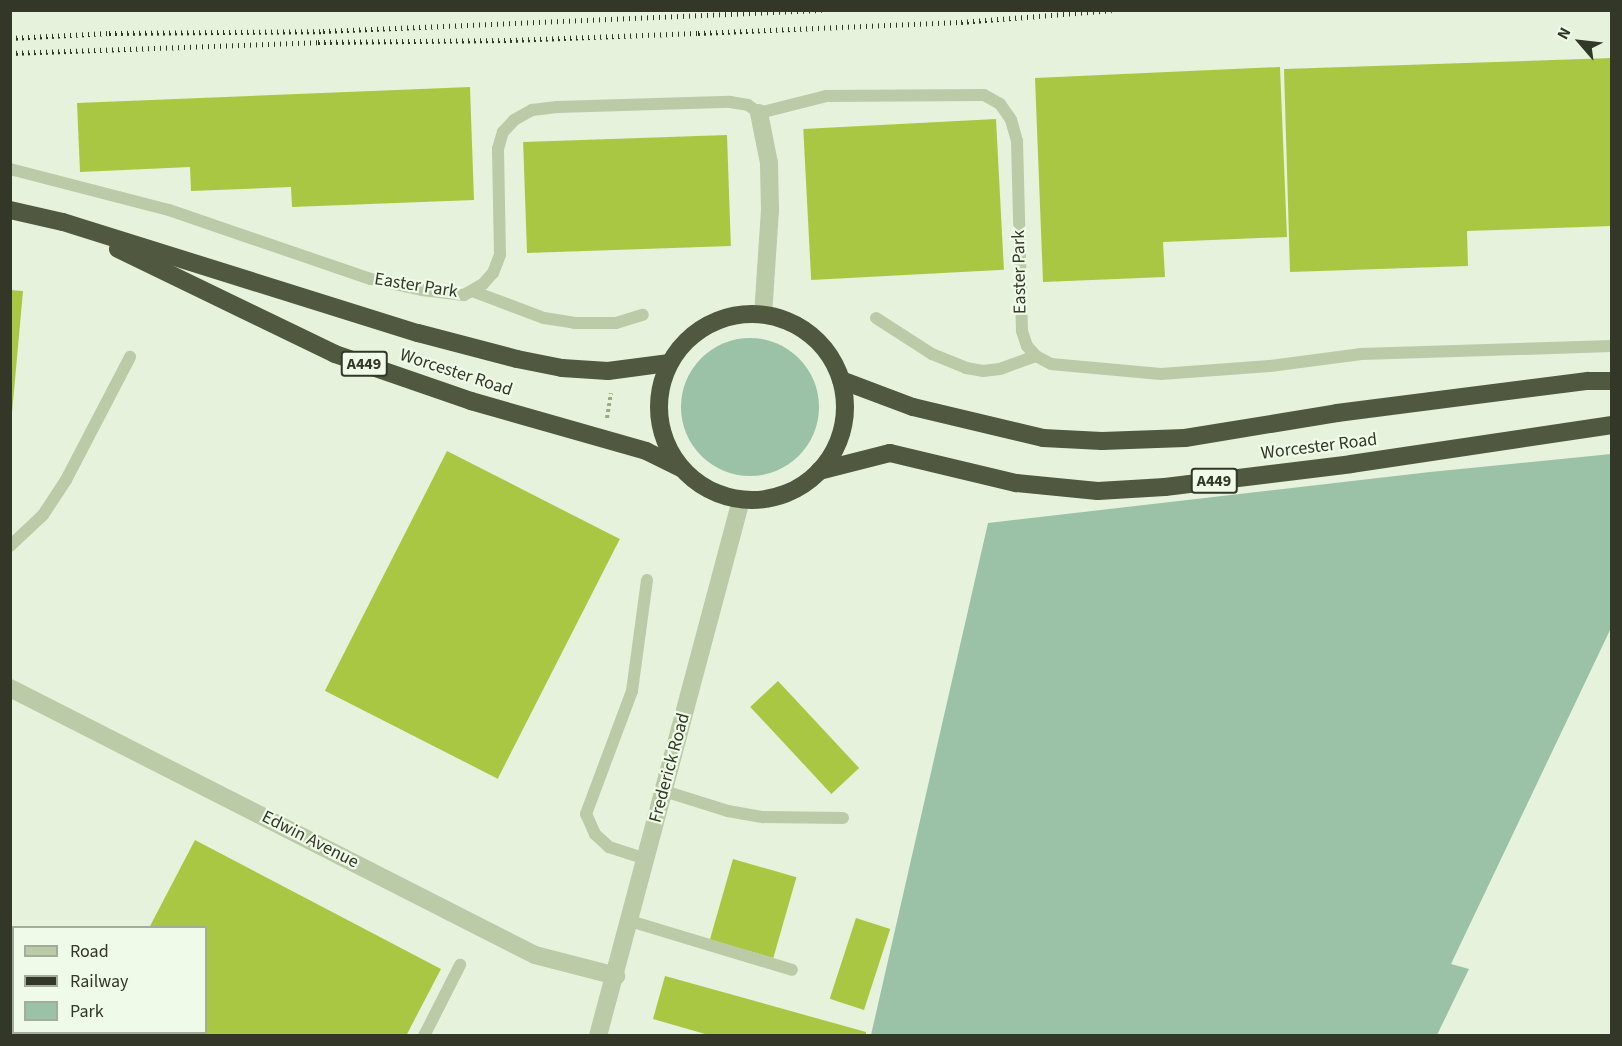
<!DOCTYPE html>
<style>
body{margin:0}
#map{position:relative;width:1622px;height:1046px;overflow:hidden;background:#e6f2db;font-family:"Source Sans 3",sans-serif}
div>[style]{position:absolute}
.green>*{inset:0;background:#9bc1a7}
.round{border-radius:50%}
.building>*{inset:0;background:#aac744;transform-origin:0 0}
.path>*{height:4px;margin-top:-2px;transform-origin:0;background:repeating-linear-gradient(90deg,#9ba986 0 3px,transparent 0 6px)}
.lane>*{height:12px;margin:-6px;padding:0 6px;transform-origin:6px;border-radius:6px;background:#bbcaa7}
.street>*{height:18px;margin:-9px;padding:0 9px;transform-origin:9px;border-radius:9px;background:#bbcaa7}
.highway>*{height:18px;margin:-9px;padding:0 9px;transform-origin:9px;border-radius:9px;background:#50583f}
.highway>.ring{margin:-9px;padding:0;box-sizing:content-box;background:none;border:18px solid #50583f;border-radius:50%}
.rail>*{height:4.5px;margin-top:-2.25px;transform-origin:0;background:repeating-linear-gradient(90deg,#323728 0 1.5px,transparent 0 6px)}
span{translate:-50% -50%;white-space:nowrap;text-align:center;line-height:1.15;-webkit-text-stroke:4.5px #f0fae8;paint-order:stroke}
.shield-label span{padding:2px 4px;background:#f0fae8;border:2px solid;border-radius:4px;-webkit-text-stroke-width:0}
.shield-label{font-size:16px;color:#323728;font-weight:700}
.street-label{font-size:18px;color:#323728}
.frame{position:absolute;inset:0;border:12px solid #323728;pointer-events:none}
.legend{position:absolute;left:12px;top:926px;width:195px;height:108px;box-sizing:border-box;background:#f0fae8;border:2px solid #a4ac9b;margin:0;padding:8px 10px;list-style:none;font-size:18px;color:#323728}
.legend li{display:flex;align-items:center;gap:12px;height:30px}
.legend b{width:30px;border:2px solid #a4ac9b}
.north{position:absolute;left:1550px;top:12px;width:60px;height:60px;-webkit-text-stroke:4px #f0fae8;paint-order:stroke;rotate:298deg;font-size:16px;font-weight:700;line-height:24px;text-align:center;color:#323728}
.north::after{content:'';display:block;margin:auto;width:21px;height:27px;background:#323728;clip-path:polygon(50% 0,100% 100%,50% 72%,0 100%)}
</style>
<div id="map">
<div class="green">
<div class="round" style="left:681px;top:338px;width:138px;height:138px"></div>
<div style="clip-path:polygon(1611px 454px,1611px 628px,1451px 964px,1469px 969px,1437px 1035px,871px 1035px,988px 523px,1430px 472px)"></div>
</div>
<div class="building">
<div style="clip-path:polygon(1612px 58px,1612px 226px,1467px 231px,1468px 266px,1290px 272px,1284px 69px)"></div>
<div style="clip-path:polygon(1280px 67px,1287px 237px,1163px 242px,1165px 277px,1043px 282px,1035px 78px)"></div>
<div style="clip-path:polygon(470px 87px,474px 200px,292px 207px,291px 187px,191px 191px,190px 167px,80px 172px,77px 103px)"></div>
<div style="left:996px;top:119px;width:151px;height:193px;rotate:87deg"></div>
<div style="left:727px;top:135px;width:111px;height:204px;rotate:88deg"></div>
<div style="clip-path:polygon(10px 290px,23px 291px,12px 413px,10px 413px)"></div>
<div style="left:447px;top:451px;width:194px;height:269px;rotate:27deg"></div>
<div style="left:778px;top:681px;width:119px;height:38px;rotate:47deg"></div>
<div style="clip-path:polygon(195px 840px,441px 969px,406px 1036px,153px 1036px,148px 1032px,206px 1032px,206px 928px,149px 928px)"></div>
<div style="left:733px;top:859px;width:66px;height:84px;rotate:16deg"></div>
<div style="left:856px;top:918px;width:36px;height:85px;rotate:18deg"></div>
<div style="clip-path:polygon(10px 976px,14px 978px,14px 1032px,97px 1032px,95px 1036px,10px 1036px)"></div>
<div style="clip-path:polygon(665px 976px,866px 1032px,866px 1036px,712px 1036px,653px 1019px)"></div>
</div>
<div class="path">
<div style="left:607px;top:418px;width:25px;rotate:-81deg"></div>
</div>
<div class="lane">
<div style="left:10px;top:169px;width:164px;rotate:14.5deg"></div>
<div style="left:169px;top:210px;width:213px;rotate:18.9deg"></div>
<div style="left:371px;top:279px;width:52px;rotate:12.2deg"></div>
<div style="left:422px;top:290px;width:42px;rotate:6.8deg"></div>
<div style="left:464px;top:295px;width:22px;rotate:-30deg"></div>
<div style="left:483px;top:284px;width:15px;rotate:-48deg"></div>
<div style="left:493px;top:273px;width:19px;rotate:-69deg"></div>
<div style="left:500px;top:255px;width:106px;rotate:-91.1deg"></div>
<div style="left:498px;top:149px;width:18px;rotate:-74deg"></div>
<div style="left:503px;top:132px;width:16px;rotate:-47deg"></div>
<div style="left:514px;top:120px;width:21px;rotate:-29deg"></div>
<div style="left:532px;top:110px;width:25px;rotate:-7deg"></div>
<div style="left:557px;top:107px;width:173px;rotate:-1.7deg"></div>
<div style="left:730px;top:102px;width:18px;rotate:9deg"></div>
<div style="left:748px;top:105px;width:14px;rotate:36deg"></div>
<div style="left:759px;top:113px;width:69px;rotate:-14.2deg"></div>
<div style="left:826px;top:96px;width:158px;rotate:-0.4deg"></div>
<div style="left:984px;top:95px;width:18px;rotate:29deg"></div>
<div style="left:1000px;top:104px;width:19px;rotate:55deg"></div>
<div style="left:1011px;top:120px;width:22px;rotate:74deg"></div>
<div style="left:1017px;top:141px;width:190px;rotate:88.5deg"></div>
<div style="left:1022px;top:331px;width:16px;rotate:72deg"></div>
<div style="left:1027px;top:346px;width:13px;rotate:48deg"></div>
<div style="left:1036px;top:356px;width:17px;rotate:28deg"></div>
<div style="left:1051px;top:364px;width:110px;rotate:5.2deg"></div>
<div style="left:1161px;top:374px;width:109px;rotate:-4.2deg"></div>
<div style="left:1270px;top:366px;width:92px;rotate:-7.5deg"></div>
<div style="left:1361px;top:354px;width:251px;rotate:-1.8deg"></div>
<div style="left:472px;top:291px;width:77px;rotate:20.6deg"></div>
<div style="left:544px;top:318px;width:30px;rotate:9deg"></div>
<div style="left:574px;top:323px;width:42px"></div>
<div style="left:616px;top:323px;width:28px;rotate:-17deg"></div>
<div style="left:876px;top:318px;width:67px;rotate:32.7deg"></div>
<div style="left:932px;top:354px;width:37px;rotate:22deg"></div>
<div style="left:966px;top:368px;width:17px;rotate:10deg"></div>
<div style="left:983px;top:371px;width:17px;rotate:-7deg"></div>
<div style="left:1000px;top:369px;width:38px;rotate:-20deg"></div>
<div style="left:10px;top:546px;width:45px;rotate:-43.2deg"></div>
<div style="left:43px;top:515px;width:42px;rotate:-56.7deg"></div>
<div style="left:66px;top:480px;width:139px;rotate:-62.5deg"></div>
<div style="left:664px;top:791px;width:67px;rotate:17.4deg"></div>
<div style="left:728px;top:811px;width:36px;rotate:10deg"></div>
<div style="left:763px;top:817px;width:80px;rotate:0.7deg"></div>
<div style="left:646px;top:859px;width:39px;rotate:-162deg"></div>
<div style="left:609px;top:847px;width:19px;rotate:-137deg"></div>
<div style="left:595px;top:834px;width:22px;rotate:-114deg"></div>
<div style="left:586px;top:814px;width:131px;rotate:-69.5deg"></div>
<div style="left:632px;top:691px;width:112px;rotate:-82.3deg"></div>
<div style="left:630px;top:921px;width:169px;rotate:16.8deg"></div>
<div style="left:424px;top:1036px;width:80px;rotate:-63.1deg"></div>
</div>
<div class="street">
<div style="left:759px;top:113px;width:51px;rotate:78.7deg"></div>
<div style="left:769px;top:163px;width:47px;rotate:88.8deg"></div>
<div style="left:770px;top:210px;width:105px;rotate:93.8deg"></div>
<div style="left:10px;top:688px;width:589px;rotate:26.96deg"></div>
<div style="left:535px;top:955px;width:84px;rotate:14.5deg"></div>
<div style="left:598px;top:1036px;width:555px;rotate:-75.06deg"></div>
</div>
<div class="highway">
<div style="left:10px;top:210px;width:54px;rotate:12.8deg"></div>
<div style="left:63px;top:222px;width:372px;rotate:17.4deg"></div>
<div style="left:418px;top:333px;width:102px;rotate:14.7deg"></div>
<div style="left:517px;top:359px;width:46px;rotate:11.3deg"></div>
<div style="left:562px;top:368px;width:46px;rotate:3.7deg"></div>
<div style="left:608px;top:371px;width:62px;rotate:-7.5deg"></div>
<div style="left:118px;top:249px;width:241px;rotate:25.8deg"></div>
<div style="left:335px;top:354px;width:144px;rotate:19.1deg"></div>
<div style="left:471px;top:401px;width:182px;rotate:15.9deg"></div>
<div style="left:646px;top:451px;width:39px;rotate:26deg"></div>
<div class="ring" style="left:659px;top:314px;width:168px;height:168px"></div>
<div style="left:841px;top:380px;width:77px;rotate:20.6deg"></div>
<div style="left:913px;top:407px;width:134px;rotate:13.4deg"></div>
<div style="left:1043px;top:438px;width:59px;rotate:2.9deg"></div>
<div style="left:1102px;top:441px;width:83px;rotate:-2.1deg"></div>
<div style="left:1185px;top:438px;width:154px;rotate:-9.3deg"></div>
<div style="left:1337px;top:413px;width:253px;rotate:-7.3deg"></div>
<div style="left:1588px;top:381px;width:24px"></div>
<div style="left:819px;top:471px;width:73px;rotate:-14.2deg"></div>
<div style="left:890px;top:453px;width:130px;rotate:13.4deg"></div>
<div style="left:1016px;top:483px;width:82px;rotate:5.6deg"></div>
<div style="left:1098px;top:491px;width:67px;rotate:-3.4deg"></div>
<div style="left:1165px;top:487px;width:187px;rotate:-7deg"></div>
<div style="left:1351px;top:464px;width:264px;rotate:-8.5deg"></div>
</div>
<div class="rail">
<div style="left:10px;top:38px;width:99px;rotate:-2.9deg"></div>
<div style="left:109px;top:33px;width:214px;rotate:-0.5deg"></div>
<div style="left:323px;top:31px;width:499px;rotate:-2.4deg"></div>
<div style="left:10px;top:53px;width:308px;rotate:-2deg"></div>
<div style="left:318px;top:42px;width:192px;rotate:-0.6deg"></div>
<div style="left:510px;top:40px;width:188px;rotate:-2.1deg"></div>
<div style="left:698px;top:33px;width:263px;rotate:-2.4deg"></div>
<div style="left:961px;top:22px;width:151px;rotate:-4.5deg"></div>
</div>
<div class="shield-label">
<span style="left:364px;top:364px">A449</span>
<span style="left:1214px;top:481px">A449</span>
</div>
<div class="street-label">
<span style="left:1020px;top:272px;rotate:-91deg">Easter Park</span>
<span style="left:416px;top:286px;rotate:9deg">Easter Park</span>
<span style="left:456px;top:373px;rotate:18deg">Worcester Road</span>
<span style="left:1319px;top:447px;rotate:-7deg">Worcester Road</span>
<span style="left:670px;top:768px;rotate:-75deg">Frederick Road</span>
<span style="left:310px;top:840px;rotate:27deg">Edwin Avenue</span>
</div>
<div class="frame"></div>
<ul class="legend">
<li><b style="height:8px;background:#bbcaa7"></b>Road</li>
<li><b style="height:8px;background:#323728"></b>Railway</li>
<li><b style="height:16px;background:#9bc1a7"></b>Park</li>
</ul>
<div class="north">N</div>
</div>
